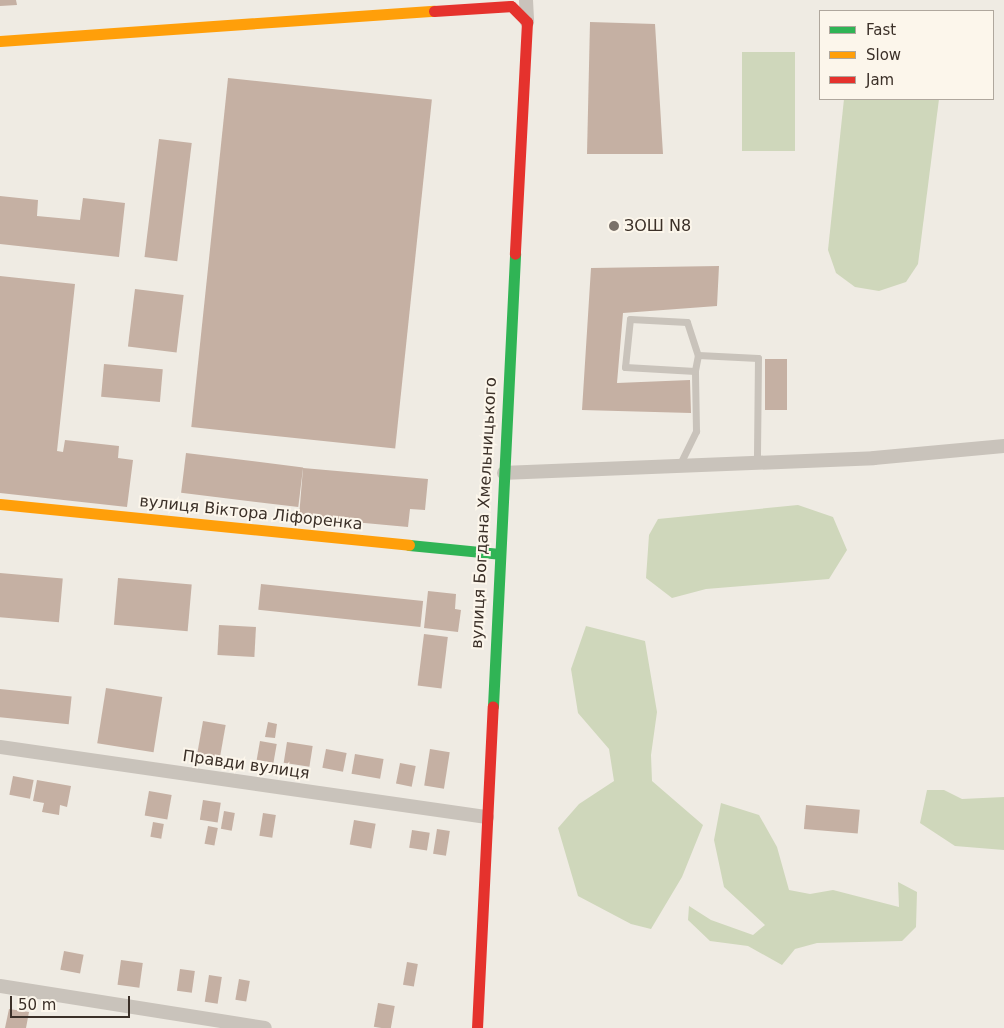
<!DOCTYPE html>
<meta charset="utf-8">
<style>
body{margin:0}
#map{position:relative;width:1004px;height:1028px;overflow:hidden;background:#efebe3;font-family:"DejaVu Sans",sans-serif}
div>[style]{position:absolute}
.green>*{inset:0;background:#cfd7bb;transform-origin:0 0}
.building>*{inset:0;background:#c5b0a3;transform-origin:0 0}
.lane>*{height:7px;margin:-3.5px;padding:0 3.5px;transform-origin:3.5px;border-radius:3.5px;background:#c9c3bb}
.street>*{height:14px;margin:-7px;padding:0 7px;transform-origin:7px;border-radius:7px;background:#c9c3bb}
.fast>*{height:11px;margin:-5.5px;padding:0 5.5px;transform-origin:5.5px;border-radius:5.5px;background:#30b455}
.slow>*{height:11px;margin:-5.5px;padding:0 5.5px;transform-origin:5.5px;border-radius:5.5px;background:#ff9f0a}
.jam>*{height:11px;margin:-5.5px;padding:0 5.5px;transform-origin:5.5px;border-radius:5.5px;background:#e5322d}
.dots>*{width:14px;height:14px;translate:-50% -50%;box-sizing:border-box;border:2px solid #fcf6eb;border-radius:50%}
span{translate:-50% -50%;white-space:nowrap;text-align:center;line-height:1.15;-webkit-text-stroke:4px #fcf6eb;paint-order:stroke}
.poi-label{font-size:16px;color:#3b3028}
.left{translate:0 -50%;text-align:left}
.street-label{font-size:16px;color:#3b3028}
.legend{position:absolute;left:819px;top:10px;width:175px;height:90px;box-sizing:border-box;background:#fcf6eb;border:1px solid #afa79d;margin:0;padding:6px 9px;list-style:none;font-size:15px;color:#3b3028}
.legend li{display:flex;align-items:center;gap:10px;height:25px}
.legend b{width:25px;border:1px solid #afa79d}
.scale{position:absolute;left:10px;top:996px;width:120px;height:22px;box-sizing:border-box;border:2px solid #3b3028;border-top:0;padding-left:6px;font-size:15px;line-height:18px;white-space:nowrap;color:#3b3028;-webkit-text-stroke:4px #fcf6eb;paint-order:stroke}
</style>
<div id="map">
<div class="green">
<div style="left:742px;top:52px;width:53px;height:99px"></div>
<div style="clip-path:polygon(844px 99px,939px 99px,918px 264px,906px 282px,879px 291px,855px 287px,836px 273px,828px 250px)"></div>
<div style="clip-path:polygon(798px 505px,833px 517px,847px 550px,829px 579px,706px 589px,672px 598px,646px 578px,649px 535px,658px 519px)"></div>
<div style="clip-path:polygon(586px 626px,645px 641px,657px 712px,651px 755px,652px 781px,703px 825px,682px 877px,651px 929px,631px 924px,578px 896px,558px 828px,579px 804px,614px 781px,609px 749px,578px 713px,571px 669px)"></div>
<div style="clip-path:polygon(927px 790px,944px 790px,962px 799px,1004px 797px,1004px 850px,955px 846px,920px 823px)"></div>
<div style="clip-path:polygon(721px 803px,759px 815px,777px 847px,789px 890px,810px 894px,833px 890px,899px 907px,898px 882px,917px 892px,916px 927px,902px 941px,817px 943px,795px 949px,782px 965px,748px 946px,710px 941px,688px 920px,689px 906px,711px 920px,753px 935px,765px 925px,724px 887px,714px 840px)"></div>
</div>
<div class="building">
<div style="clip-path:polygon(0 0,16px 0,17px 5px,0 6px)"></div>
<div style="clip-path:polygon(590px 22px,655px 24px,663px 154px,587px 154px)"></div>
<div style="left:228px;top:78px;width:205px;height:351px;rotate:6deg"></div>
<div style="left:159px;top:139px;width:33px;height:119px;rotate:7deg"></div>
<div style="clip-path:polygon(0 196px,38px 200px,37px 216px,80px 220px,83px 198px,125px 203px,119px 257px,0 244px)"></div>
<div style="clip-path:polygon(719px 266px,717px 306px,623px 313px,617px 383px,690px 380px,691px 413px,582px 410px,591px 268px)"></div>
<div style="clip-path:polygon(0 276px,75px 284px,57px 451px,63px 452px,65px 440px,119px 446px,118px 458px,133px 460px,127px 507px,0 493px)"></div>
<div style="left:135px;top:289px;width:49px;height:58px;rotate:7deg"></div>
<div style="left:765px;top:359px;width:22px;height:51px"></div>
<div style="left:104px;top:364px;width:59px;height:33px;rotate:5deg"></div>
<div style="left:186px;top:453px;width:118px;height:40px;rotate:7deg"></div>
<div style="clip-path:polygon(303px 468px,428px 479px,425px 510px,410px 509px,408px 527px,299px 517px)"></div>
<div style="left:0;top:573px;width:63px;height:44px;rotate:5deg"></div>
<div style="left:118px;top:578px;width:74px;height:47px;rotate:5deg"></div>
<div style="left:261px;top:584px;width:163px;height:26px;rotate:6deg"></div>
<div style="clip-path:polygon(428px 591px,456px 594px,455px 609px,461px 610px,458px 632px,424px 628px)"></div>
<div style="left:219px;top:625px;width:37px;height:30px;rotate:3deg"></div>
<div style="left:424px;top:634px;width:24px;height:52px;rotate:7deg"></div>
<div style="left:106px;top:688px;width:57px;height:56px;rotate:9deg"></div>
<div style="left:0;top:689px;width:72px;height:28px;rotate:6deg"></div>
<div style="left:203px;top:721px;width:23px;height:33px;rotate:10deg"></div>
<div style="clip-path:polygon(268px 722px,277px 724px,275px 738px,265px 737px)"></div>
<div style="left:260px;top:741px;width:17px;height:19px;rotate:10deg"></div>
<div style="left:287px;top:742px;width:26px;height:21px;rotate:9deg"></div>
<div style="left:326px;top:749px;width:21px;height:19px;rotate:11deg"></div>
<div style="left:430px;top:749px;width:20px;height:37px;rotate:9deg"></div>
<div style="left:355px;top:754px;width:29px;height:20px;rotate:10deg"></div>
<div style="left:400px;top:763px;width:16px;height:21px;rotate:11deg"></div>
<div style="left:13px;top:776px;width:21px;height:19px;rotate:11deg"></div>
<div style="clip-path:polygon(37px 780px,71px 786px,67px 807px,60px 805px,59px 815px,42px 812px,44px 803px,33px 801px)"></div>
<div style="left:149px;top:791px;width:23px;height:25px;rotate:10deg"></div>
<div style="left:203px;top:800px;width:18px;height:20px;rotate:9deg"></div>
<div style="left:806px;top:805px;width:54px;height:24px;rotate:5deg"></div>
<div style="left:224px;top:811px;width:11px;height:18px;rotate:10deg"></div>
<div style="left:263px;top:813px;width:13px;height:23px;rotate:9deg"></div>
<div style="left:354px;top:820px;width:22px;height:25px;rotate:10deg"></div>
<div style="left:153px;top:822px;width:11px;height:15px;rotate:10deg"></div>
<div style="left:208px;top:826px;width:10px;height:18px;rotate:11deg"></div>
<div style="left:437px;top:829px;width:13px;height:25px;rotate:9deg"></div>
<div style="left:412px;top:830px;width:18px;height:18px;rotate:9deg"></div>
<div style="left:64px;top:951px;width:20px;height:19px;rotate:11deg"></div>
<div style="left:121px;top:960px;width:22px;height:25px;rotate:8deg"></div>
<div style="left:407px;top:962px;width:11px;height:23px;rotate:10deg"></div>
<div style="left:180px;top:969px;width:15px;height:22px;rotate:8deg"></div>
<div style="left:209px;top:975px;width:13px;height:27px;rotate:9deg"></div>
<div style="left:239px;top:979px;width:11px;height:21px;rotate:10deg"></div>
<div style="left:378px;top:1003px;width:17px;height:24px;rotate:10deg"></div>
<div style="clip-path:polygon(9px 1009px,29px 1012px,26px 1028px,5px 1028px)"></div>
</div>
<div class="lane">
<div style="left:698px;top:355px;width:60px;rotate:2.9deg"></div>
<div style="left:758px;top:358px;width:104px;rotate:90.6deg"></div>
<div style="left:679px;top:466px;width:39px;rotate:-64deg"></div>
<div style="left:696px;top:431px;width:60px;rotate:-91deg"></div>
<div style="left:695px;top:371px;width:70px;rotate:-176.7deg"></div>
<div style="left:625px;top:367px;width:48px;rotate:-84.1deg"></div>
<div style="left:630px;top:319px;width:57px;rotate:3deg"></div>
<div style="left:687px;top:322px;width:35px;rotate:72deg"></div>
<div style="left:698px;top:355px;width:16px;rotate:101deg"></div>
</div>
<div class="street">
<div style="left:526px;top:0;width:22px;rotate:87deg"></div>
<div style="left:504px;top:473px;width:370px;rotate:-2.3deg"></div>
<div style="left:874px;top:458px;width:131px;rotate:-5.3deg"></div>
<div style="left:0;top:747px;width:492px;rotate:8.2deg"></div>
<div style="left:0;top:986px;width:268px;rotate:9deg"></div>
</div>
<div class="fast">
<div style="left:409px;top:545px;width:91px;rotate:5.6deg"></div>
<div style="left:493px;top:706px;width:453px;rotate:-87.2deg"></div>
</div>
<div class="slow">
<div style="left:0;top:41px;width:435px;rotate:-4deg"></div>
<div style="left:0;top:504px;width:411px;rotate:5.7deg"></div>
</div>
<div class="jam">
<div style="left:434px;top:11px;width:77px;rotate:-3.7deg"></div>
<div style="left:511px;top:6px;width:23px;rotate:45deg"></div>
<div style="left:527px;top:22px;width:232px;rotate:93deg"></div>
<div style="left:477px;top:1028px;width:322px;rotate:-87.2deg"></div>
</div>
<div class="dots">
<div style="left:614px;top:226px;background:#7a7169"></div>
</div>
<div class="poi-label">
<span class="left" style="left:624px;top:226px">ЗОШ N8</span>
</div>
<div class="street-label">
<span style="left:251px;top:513px;rotate:6deg">вулиця Віктора Ліфоренка</span>
<span style="left:484px;top:513px;rotate:-87deg">вулиця Богдана Хмельницького</span>
<span style="left:246px;top:765px;rotate:8deg">Правди вулиця</span>
</div>
<ul class="legend">
<li><b style="height:6px;background:#30b455"></b>Fast</li>
<li><b style="height:6px;background:#ff9f0a"></b>Slow</li>
<li><b style="height:6px;background:#e5322d"></b>Jam</li>
</ul>
<div class="scale">50 m</div>
</div>
